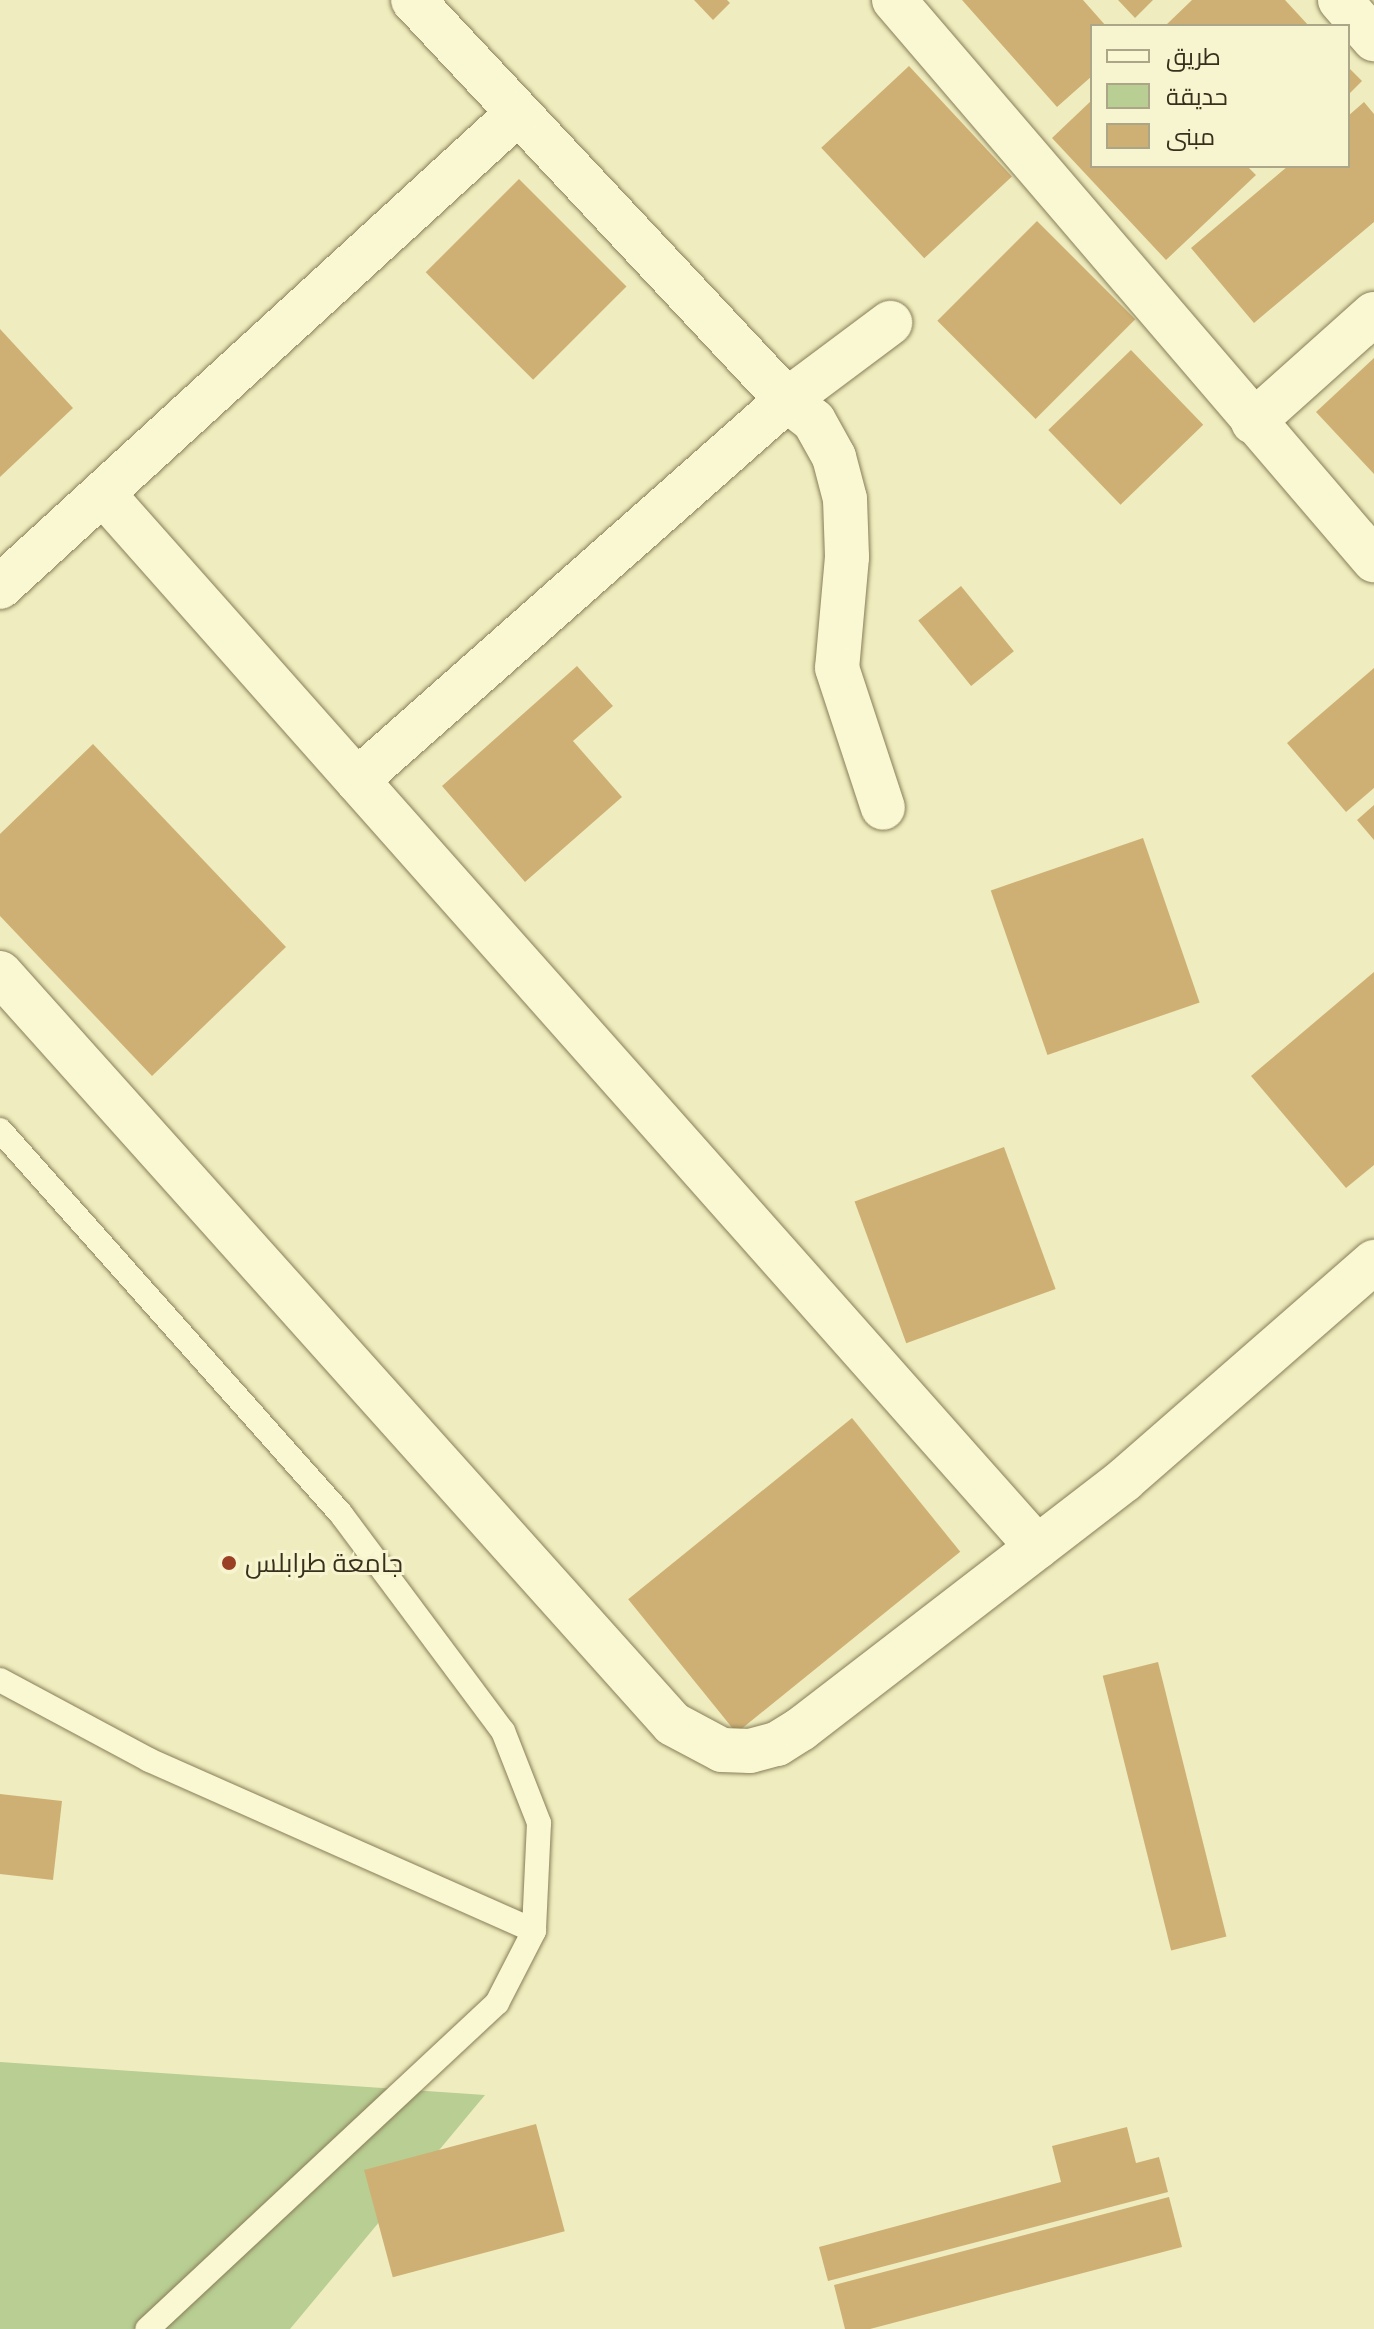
<!DOCTYPE html>
<meta charset="utf-8">
<style>
body{margin:0}
#map{position:relative;width:1374px;height:2329px;overflow:hidden;background:#efedbf;font-family:"IBM Plex Serif",Cairo,serif}
div>[style]{position:absolute}
.green>*{inset:0;background:#b8ce93}
.building>*{inset:0;background:#cfb074;transform-origin:0 0}
.roads{filter:drop-shadow(0 0 2px #897e57) drop-shadow(0 0 2px #897e57)}
.service>*{height:24px;margin:-12px;padding:0 12px;transform-origin:12px;border-radius:12px;background:#faf8d3}
.minor>*{height:44px;margin:-22px;padding:0 22px;transform-origin:22px;border-radius:22px;background:#faf8d3}
.dots>*{width:22px;height:22px;translate:-50% -50%;box-sizing:border-box;border:4px solid #f7f5cf;border-radius:50%}
span{translate:-50% -50%;white-space:nowrap;text-align:center;line-height:1.15;-webkit-text-stroke:6px #f7f5cf;paint-order:stroke}
.poi-label{font-size:26px;color:#38301c}
.left{translate:0 -50%;text-align:left}
.legend{position:absolute;left:1090px;top:24px;width:260px;height:144px;box-sizing:border-box;background:#f7f5cf;border:2px solid #aba687;margin:0;padding:10px 14px;list-style:none;font-size:24px;color:#38301c}
.legend li{display:flex;align-items:center;gap:16px;height:40px}
.legend b{width:40px;border:2px solid #aba687}
</style>
<div id="map">
<div class="green">
<div style="clip-path:polygon(0 2062px,485px 2095px,290px 2329px,0 2329px)"></div>
</div>
<div class="building">
<div style="clip-path:polygon(694px 0,727px 0,730px 3px,713px 20px)"></div>
<div style="clip-path:polygon(962px 0,1083px 0,1106px 26px,1092px 26px,1092px 76px,1057px 107px)"></div>
<div style="clip-path:polygon(1118px 0,1153px 0,1135px 18px)"></div>
<div style="clip-path:polygon(1192px 0,1285px 0,1309px 26px,1165px 26px)"></div>
<div style="left:909px;top:66px;width:151px;height:120px;rotate:47deg"></div>
<div style="clip-path:polygon(1348px 67px,1362px 81px,1348px 95px)"></div>
<div style="clip-path:polygon(1092px 100px,1092px 166px,1247px 166px,1256px 175px,1166px 260px,1052px 138px)"></div>
<div style="clip-path:polygon(1364px 102px,1374px 114px,1374px 222px,1254px 323px,1191px 248px,1288px 166px,1348px 166px,1348px 116px)"></div>
<div style="left:519px;top:179px;width:152px;height:132px;rotate:45deg"></div>
<div style="left:1037px;top:221px;width:139px;height:141px;rotate:45deg"></div>
<div style="clip-path:polygon(0 329px,73px 408px,0 477px)"></div>
<div style="left:1131px;top:350px;width:104px;height:115px;rotate:46deg"></div>
<div style="clip-path:polygon(1374px 358px,1374px 474px,1316px 412px)"></div>
<div style="left:961px;top:586px;width:84px;height:55px;rotate:51deg"></div>
<div style="clip-path:polygon(577px 666px,613px 706px,573px 741px,622px 797px,525px 882px,442px 786px)"></div>
<div style="clip-path:polygon(1374px 668px,1374px 788px,1346px 812px,1287px 743px)"></div>
<div style="clip-path:polygon(93px 744px,286px 947px,152px 1076px,0 916px,0 834px)"></div>
<div style="clip-path:polygon(1374px 805px,1374px 840px,1357px 820px)"></div>
<div style="left:1143px;top:838px;width:174px;height:161px;rotate:71deg"></div>
<div style="clip-path:polygon(1374px 972px,1374px 1165px,1346px 1188px,1251px 1076px)"></div>
<div style="left:1004px;top:1147px;width:151px;height:159px;rotate:70deg"></div>
<div style="left:852px;top:1418px;width:172px;height:288px;rotate:51deg"></div>
<div style="left:1158px;top:1662px;width:283px;height:57px;rotate:76deg"></div>
<div style="clip-path:polygon(0 1794px,62px 1801px,53px 1880px,0 1874px)"></div>
<div style="left:536px;top:2124px;width:111px;height:178px;rotate:75deg"></div>
<div style="clip-path:polygon(1127px 2127px,1136px 2163px,1159px 2157px,1168px 2192px,828px 2281px,819px 2247px,1061px 2182px,1052px 2146px)"></div>
<div style="clip-path:polygon(1169px 2197px,1182px 2247px,870px 2329px,845px 2329px,834px 2285px)"></div>
</div>
<div class="roads">
<div class="service">
<div style="left:0;top:1130px;width:514px;rotate:48.39deg"></div>
<div style="left:341px;top:1514px;width:271px;rotate:53.3deg"></div>
<div style="left:503px;top:1731px;width:99px;rotate:68.6deg"></div>
<div style="left:539px;top:1823px;width:108px;rotate:92.7deg"></div>
<div style="left:534px;top:1931px;width:81px;rotate:117.2deg"></div>
<div style="left:497px;top:2003px;width:478px;rotate:137deg"></div>
<div style="left:0;top:1680px;width:169px;rotate:28.2deg"></div>
<div style="left:149px;top:1760px;width:421px;rotate:23.9deg"></div>
</div>
<div class="minor">
<div style="left:413px;top:0;width:548px;rotate:46.92deg"></div>
<div style="left:787px;top:400px;width:34px;rotate:38deg"></div>
<div style="left:814px;top:421px;width:41px;rotate:60.9deg"></div>
<div style="left:834px;top:457px;width:43px;rotate:75.3deg"></div>
<div style="left:845px;top:499px;width:58px;rotate:88deg"></div>
<div style="left:847px;top:557px;width:111px;rotate:95.1deg"></div>
<div style="left:837px;top:668px;width:147px;rotate:71.8deg"></div>
<div style="left:894px;top:0;width:738px;rotate:49.4deg"></div>
<div style="left:1340px;top:0;width:52px;rotate:48.9deg"></div>
<div style="left:1253px;top:422px;width:162px;rotate:-41.8deg"></div>
<div style="left:105px;top:496px;width:1405px;rotate:48.43deg"></div>
<div style="left:0;top:587px;width:701px;rotate:-42.46deg"></div>
<div style="left:357px;top:780px;width:574px;rotate:-41.47deg"></div>
<div style="left:787px;top:400px;width:129px;rotate:-36.8deg"></div>
<div style="left:0;top:973px;width:1008px;rotate:48.14deg"></div>
<div style="left:673px;top:1724px;width:55px;rotate:28deg"></div>
<div style="left:722px;top:1750px;width:28px;rotate:2deg"></div>
<div style="left:750px;top:1751px;width:28px;rotate:-15deg"></div>
<div style="left:777px;top:1744px;width:28px;rotate:-32deg"></div>
<div style="left:801px;top:1729px;width:408px;rotate:-37.6deg"></div>
<div style="left:1124px;top:1480px;width:332px;rotate:-41.1deg"></div>
</div>
</div>
<div class="dots">
<div style="left:229px;top:1563px;background:#9a4125"></div>
</div>
<div class="poi-label">
<span class="left" style="left:245px;top:1563px">جامعة طرابلس</span>
</div>
<ul class="legend">
<li><b style="height:10px;background:#faf8d3"></b>طريق</li>
<li><b style="height:22px;background:#b8ce93"></b>حديقة</li>
<li><b style="height:22px;background:#cfb074"></b>مبنى</li>
</ul>
</div>
